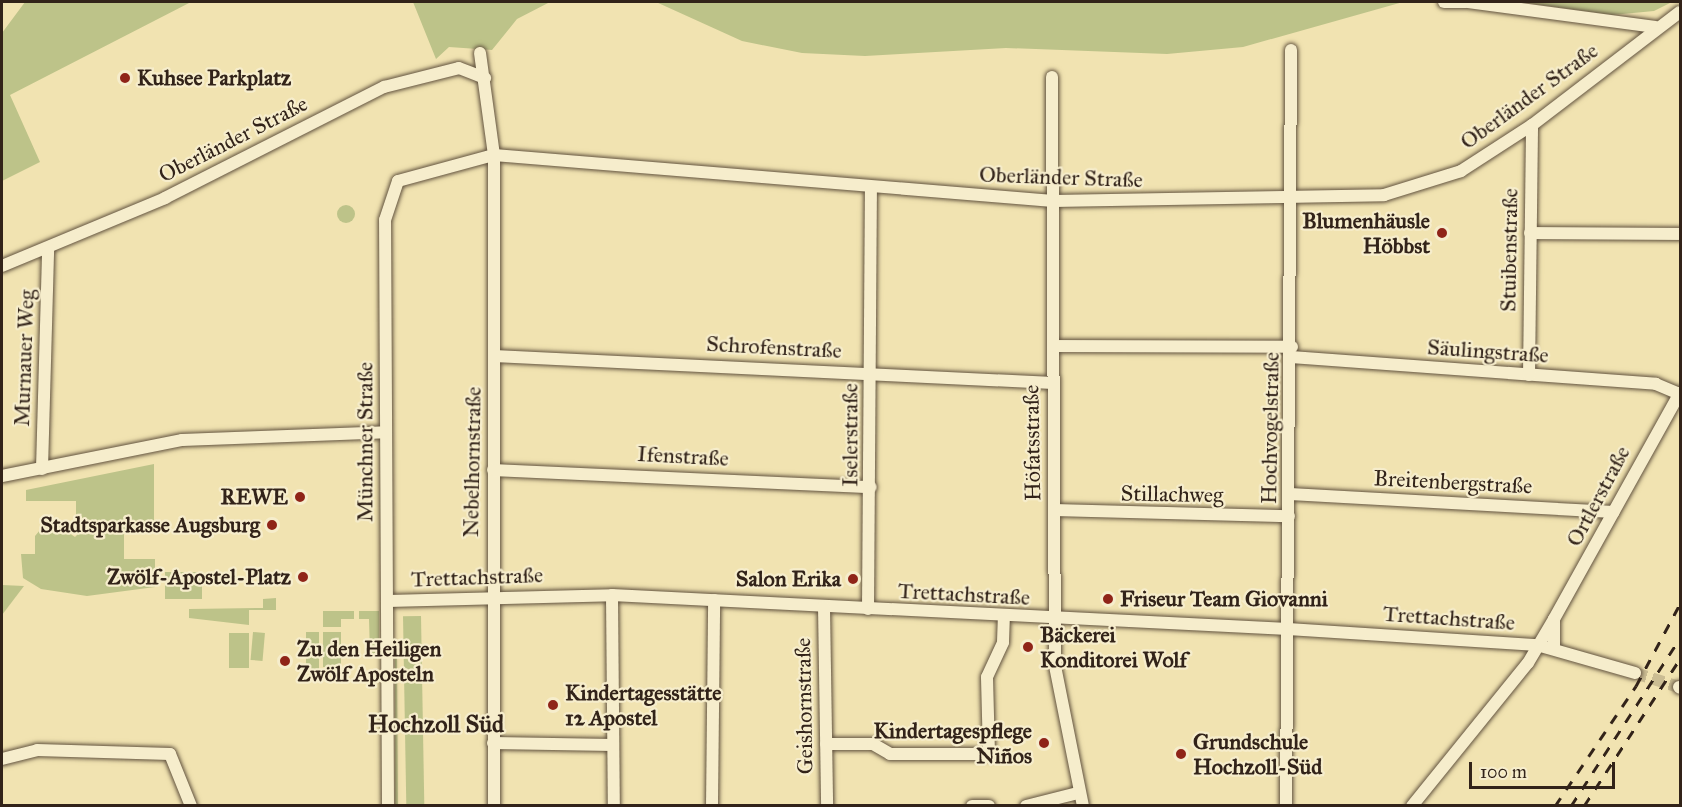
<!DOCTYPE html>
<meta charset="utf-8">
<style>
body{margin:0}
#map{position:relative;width:1682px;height:807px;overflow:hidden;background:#f1e3b1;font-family:"IM FELL Great Primer",serif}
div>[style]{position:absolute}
.green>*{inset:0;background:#bdc389;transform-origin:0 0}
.round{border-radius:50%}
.street-tunnel>*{height:12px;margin-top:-6px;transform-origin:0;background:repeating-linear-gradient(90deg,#cbbd93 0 12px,transparent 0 18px)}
.roads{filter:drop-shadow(0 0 2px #62533f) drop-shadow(0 0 2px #62533f)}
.street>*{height:12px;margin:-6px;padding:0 6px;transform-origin:6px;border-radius:6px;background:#f6edcc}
.rail>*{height:3px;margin-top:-1.5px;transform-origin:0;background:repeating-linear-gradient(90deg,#322319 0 10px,transparent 0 20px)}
.dots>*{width:16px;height:16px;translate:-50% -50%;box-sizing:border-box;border:3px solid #f6edcc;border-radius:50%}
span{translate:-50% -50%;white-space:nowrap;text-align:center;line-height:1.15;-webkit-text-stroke:4.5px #f6edcc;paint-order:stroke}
.poi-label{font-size:22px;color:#322319;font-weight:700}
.left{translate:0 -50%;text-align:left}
.right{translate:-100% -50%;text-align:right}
.street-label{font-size:22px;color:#322319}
.neighbourhood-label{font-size:24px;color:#322319;font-weight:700}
.frame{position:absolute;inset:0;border:3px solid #322319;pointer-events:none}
.scale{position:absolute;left:1469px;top:762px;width:146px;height:27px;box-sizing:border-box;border:3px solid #322319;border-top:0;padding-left:8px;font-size:18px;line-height:21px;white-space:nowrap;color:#322319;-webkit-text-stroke:4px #f6edcc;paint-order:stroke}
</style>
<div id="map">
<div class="green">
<div style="clip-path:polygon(25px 2px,191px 2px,10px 95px,40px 162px,2px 181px,2px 33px)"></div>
<div style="clip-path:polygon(413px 2px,550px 2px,517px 19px,492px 50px,449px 47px,436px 59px)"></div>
<div style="clip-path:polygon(656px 2px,1403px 2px,1243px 47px,1167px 54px,1006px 48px,865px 56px,802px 53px,742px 41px)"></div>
<div style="clip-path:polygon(1520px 2px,1672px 2px,1654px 11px,1612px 15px)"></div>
<div class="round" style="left:337px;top:205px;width:18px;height:18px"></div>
<div style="clip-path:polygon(154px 464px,154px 533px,124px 534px,124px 559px,155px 559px,155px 587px,87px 596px,41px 589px,23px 578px,21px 554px,35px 554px,35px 536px,40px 530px,59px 526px,75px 537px,91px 521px,76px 519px,76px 501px,26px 501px,26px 490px)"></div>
<div style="left:165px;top:572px;width:37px;height:27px"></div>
<div style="clip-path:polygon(2px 585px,24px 586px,2px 615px)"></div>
<div style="clip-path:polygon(276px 598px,276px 610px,249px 610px,249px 625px,189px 618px,189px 609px,263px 608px,263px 599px)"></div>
<div style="clip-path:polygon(323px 611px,354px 611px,354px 619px,341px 619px,341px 627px,323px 627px)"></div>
<div style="clip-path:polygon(359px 611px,379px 611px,379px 654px,370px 654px,369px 619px,359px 619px)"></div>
<div style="left:421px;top:616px;width:189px;height:18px;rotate:89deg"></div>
<div style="left:253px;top:632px;width:12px;height:28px;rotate:5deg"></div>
<div style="left:306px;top:632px;width:13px;height:39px"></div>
<div style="left:323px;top:632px;width:18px;height:35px"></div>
<div style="left:229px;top:633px;width:20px;height:35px"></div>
<div style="clip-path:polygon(395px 656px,397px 656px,398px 806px,395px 805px)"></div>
</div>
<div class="street-tunnel">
<div style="left:1635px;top:673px;width:46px;rotate:17.7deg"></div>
</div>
<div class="roads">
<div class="street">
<div style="left:1444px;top:2px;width:22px"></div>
<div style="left:1468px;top:2px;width:189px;rotate:7.6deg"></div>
<div style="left:480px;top:53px;width:103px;rotate:82.2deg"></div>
<div style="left:494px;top:155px;width:651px;rotate:90deg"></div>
<div style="left:1052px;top:77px;width:589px;rotate:89.71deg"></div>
<div style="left:1055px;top:666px;width:143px;rotate:78.7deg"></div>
<div style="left:1530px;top:233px;width:150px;rotate:0.4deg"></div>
<div style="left:2px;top:266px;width:177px;rotate:-22.6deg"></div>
<div style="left:165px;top:198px;width:246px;rotate:-26.9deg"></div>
<div style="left:384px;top:87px;width:77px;rotate:-14.2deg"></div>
<div style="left:459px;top:68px;width:28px;rotate:21deg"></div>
<div style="left:1053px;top:346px;width:239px;rotate:0.2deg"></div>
<div style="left:494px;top:356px;width:560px;rotate:2.77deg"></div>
<div style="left:1291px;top:357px;width:366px;rotate:4.2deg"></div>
<div style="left:1656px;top:384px;width:26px;rotate:23deg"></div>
<div style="left:1529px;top:375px;width:250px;rotate:-89.3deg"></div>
<div style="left:42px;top:469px;width:221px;rotate:-88.4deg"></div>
<div style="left:493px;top:470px;width:378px;rotate:2.6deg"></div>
<div style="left:2px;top:476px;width:184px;rotate:-11.3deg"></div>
<div style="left:182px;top:440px;width:204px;rotate:-2.2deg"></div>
<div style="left:1290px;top:494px;width:324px;rotate:3.2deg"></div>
<div style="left:1054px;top:510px;width:235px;rotate:1.5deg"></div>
<div style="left:612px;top:595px;width:211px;rotate:89.5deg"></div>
<div style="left:388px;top:601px;width:224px;rotate:-1.5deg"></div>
<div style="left:612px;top:595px;width:677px;rotate:2.88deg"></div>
<div style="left:1288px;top:629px;width:250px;rotate:3.7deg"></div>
<div style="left:1537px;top:645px;width:102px;rotate:15.9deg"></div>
<div style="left:824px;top:607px;width:199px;rotate:89.1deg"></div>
<div style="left:868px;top:609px;width:421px;rotate:-89.6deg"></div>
<div style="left:1554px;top:619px;width:259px;rotate:-60.9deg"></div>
<div style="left:1679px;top:687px;width:1px;rotate:45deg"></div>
<div style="left:493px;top:743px;width:120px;rotate:1deg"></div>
<div style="left:826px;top:744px;width:47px"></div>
<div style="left:873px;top:744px;width:20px;rotate:30deg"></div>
<div style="left:890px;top:754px;width:99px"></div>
<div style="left:989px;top:754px;width:77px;rotate:-91.5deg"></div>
<div style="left:987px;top:677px;width:38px;rotate:-65deg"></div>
<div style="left:1003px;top:642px;width:25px;rotate:-88deg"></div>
<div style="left:2px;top:759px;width:36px;rotate:-14deg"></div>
<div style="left:37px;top:750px;width:133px;rotate:1.7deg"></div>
<div style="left:170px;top:754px;width:56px;rotate:68deg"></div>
<div style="left:388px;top:806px;width:586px;rotate:-90.29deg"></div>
<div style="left:385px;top:220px;width:41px;rotate:-71.6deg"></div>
<div style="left:398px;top:181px;width:99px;rotate:-15.2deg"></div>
<div style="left:494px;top:155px;width:561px;rotate:4.7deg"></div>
<div style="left:1053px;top:201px;width:331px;rotate:-1deg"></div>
<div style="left:1384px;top:195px;width:81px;rotate:-17.3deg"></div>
<div style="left:1461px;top:171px;width:85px;rotate:-32.9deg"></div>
<div style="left:1532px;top:125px;width:186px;rotate:-37.4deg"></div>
<div style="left:712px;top:806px;width:206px;rotate:-89.4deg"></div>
<div style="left:972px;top:806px;width:17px"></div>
<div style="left:1026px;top:806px;width:54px;rotate:-14deg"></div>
<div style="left:1286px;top:806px;width:756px;rotate:-89.62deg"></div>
<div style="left:1412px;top:806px;width:184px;rotate:-51deg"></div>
<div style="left:1528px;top:663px;width:51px;rotate:-59.4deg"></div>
<div style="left:1554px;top:619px;width:29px;rotate:90deg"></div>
</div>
</div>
<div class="rail">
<div style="left:1555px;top:806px;width:145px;rotate:-56deg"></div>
<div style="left:1636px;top:686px;width:93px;rotate:-61.8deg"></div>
<div style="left:1571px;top:806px;width:200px;rotate:-57deg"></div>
<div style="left:1584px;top:806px;width:176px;rotate:-56.9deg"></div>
</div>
<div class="dots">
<div style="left:125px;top:78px;background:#8f2418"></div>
<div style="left:1442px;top:233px;background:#8f2418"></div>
<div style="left:300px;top:497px;background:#8f2418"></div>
<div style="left:272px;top:525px;background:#8f2418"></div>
<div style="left:303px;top:577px;background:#8f2418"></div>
<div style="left:853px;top:579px;background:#8f2418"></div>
<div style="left:1108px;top:599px;background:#8f2418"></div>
<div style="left:1028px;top:647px;background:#8f2418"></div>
<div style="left:285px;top:661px;background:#8f2418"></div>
<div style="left:553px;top:705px;background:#8f2418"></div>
<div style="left:1044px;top:743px;background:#8f2418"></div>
<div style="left:1181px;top:754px;background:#8f2418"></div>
</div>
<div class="poi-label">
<span class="left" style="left:137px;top:78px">Kuhsee Parkplatz</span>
<span class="right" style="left:1430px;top:233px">Blumenhäusle<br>Höbbst</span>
<span class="right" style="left:288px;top:497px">REWE</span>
<span class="right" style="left:260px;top:525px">Stadtsparkasse Augsburg</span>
<span class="right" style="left:291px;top:577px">Zwölf-Apostel-Platz</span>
<span class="right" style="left:841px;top:579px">Salon Erika</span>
<span class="left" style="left:1120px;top:599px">Friseur Team Giovanni</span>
<span class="left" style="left:1040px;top:647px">Bäckerei<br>Konditorei Wolf</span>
<span class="left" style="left:297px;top:661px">Zu den Heiligen<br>Zwölf Aposteln</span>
<span class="left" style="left:565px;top:705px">Kindertagesstätte<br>12 Apostel</span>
<span class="right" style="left:1032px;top:743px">Kindertagespflege<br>Niños</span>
<span class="left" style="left:1193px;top:754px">Grundschule<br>Hochzoll-Süd</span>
</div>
<div class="street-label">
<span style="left:1529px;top:96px;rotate:-36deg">Oberländer Straße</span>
<span style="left:233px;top:139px;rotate:-27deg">Oberländer Straße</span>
<span style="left:1061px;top:177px;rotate:2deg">Oberländer Straße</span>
<span style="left:1509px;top:250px;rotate:-89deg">Stuibenstraße</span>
<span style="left:774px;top:347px;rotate:3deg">Schrofenstraße</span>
<span style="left:1488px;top:351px;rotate:4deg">Säulingstraße</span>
<span style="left:24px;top:358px;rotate:-88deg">Murnauer Weg</span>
<span style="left:1270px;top:428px;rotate:-89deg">Hochvogelstraße</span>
<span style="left:850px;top:435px;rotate:-90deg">Iselerstraße</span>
<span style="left:365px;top:442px;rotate:-90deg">Münchner Straße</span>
<span style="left:1032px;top:443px;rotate:-91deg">Höfatsstraße</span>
<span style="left:683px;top:456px;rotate:3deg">Ifenstraße</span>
<span style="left:472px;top:462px;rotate:-89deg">Nebelhornstraße</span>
<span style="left:1453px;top:482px;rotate:3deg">Breitenbergstraße</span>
<span style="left:1172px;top:494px;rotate:1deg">Stillachweg</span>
<span style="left:1598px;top:496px;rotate:-62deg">Ortlerstraße</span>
<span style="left:477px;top:577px;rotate:-2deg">Trettachstraße</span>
<span style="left:964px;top:594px;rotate:3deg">Trettachstraße</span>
<span style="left:1449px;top:618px;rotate:4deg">Trettachstraße</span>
<span style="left:804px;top:706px;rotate:-91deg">Geishornstraße</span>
</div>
<div class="neighbourhood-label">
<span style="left:436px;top:725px">Hochzoll Süd</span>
</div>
<div class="frame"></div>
<div class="scale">100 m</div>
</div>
